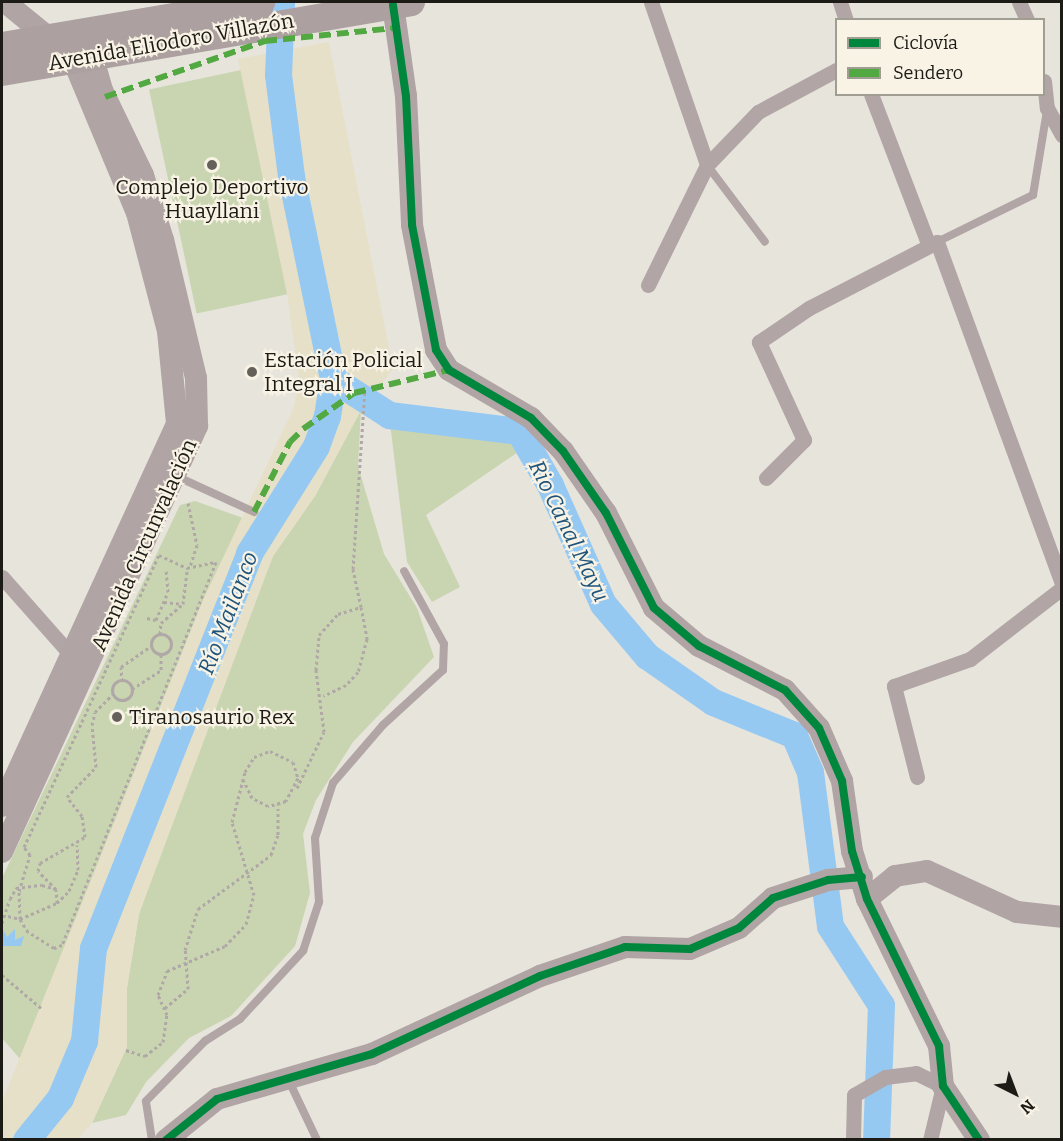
<!DOCTYPE html>
<meta charset="utf-8">
<style>
body{margin:0}
#map{position:relative;width:1063px;height:1141px;overflow:hidden;background:#e7e4dc;font-family:Bitter,serif}
div>[style]{position:absolute}
.green>*{inset:0;background:#c9d5b1;transform-origin:0 0}
.sand>*{inset:0;background:#e6e0c8}
.water>*{inset:0;background:#96c9f2}
.river>*{height:27px;margin:-13.5px;padding:0 13.5px;transform-origin:13.5px;border-radius:13.5px;background:#96c9f2}
.path>*{height:3px;margin-top:-1.5px;transform-origin:0;background:repeating-linear-gradient(90deg,#b0a8a6 0 3px,transparent 0 6px)}
.path>.ring{margin:-1.5px;padding:0;box-sizing:content-box;background:none;border:3px solid #b0a8a6;border-radius:50%}
.lane>*{height:8px;margin:-4px;padding:0 4px;transform-origin:4px;border-radius:4px;background:#b1a5a6}
.street>*{height:15px;margin:-7.5px;padding:0 7.5px;transform-origin:7.5px;border-radius:7.5px;background:#b1a5a6}
.secondary>*{height:22px;margin:-11px;padding:0 11px;transform-origin:11px;border-radius:11px;background:#b0a4a4}
.highway>*{height:28px;margin:-14px;padding:0 14px;transform-origin:14px;border-radius:14px;background:#aca0a0}
.path-bridge>*{height:3px;margin-top:-1.5px;transform-origin:0;background:repeating-linear-gradient(90deg,#b0a8a6 0 3px,transparent 0 6px)}
.quiet>*{height:6px;margin-top:-3px;transform-origin:0;background:repeating-linear-gradient(90deg,#52a942 0 12px,transparent 0 18px)}
.cycleway>*{height:8px;margin:-4px;padding:0 4px;transform-origin:4px;border-radius:4px;background:#00873e}
.dots>*{width:16px;height:16px;translate:-50% -50%;box-sizing:border-box;border:3px solid #f8f3e5;border-radius:50%}
span{translate:-50% -50%;white-space:nowrap;text-align:center;line-height:1.15;-webkit-text-stroke:4.5px #f8f3e5;paint-order:stroke}
.street-label{font-size:21px;color:#1d1b16}
.poi-label{font-size:21px;color:#1d1b16}
.left{translate:0 -50%;text-align:left}
.water-label{font-size:22px;color:#1e547c;font-style:italic}
.frame{position:absolute;inset:0;border:3px solid #1d1b16;pointer-events:none}
.legend{position:absolute;left:835px;top:18px;width:210px;height:78px;box-sizing:border-box;background:#f8f3e5;border:2px solid #a09d92;margin:0;padding:8px 10px;list-style:none;font-size:18px;color:#1d1b16}
.legend li{display:flex;align-items:center;gap:12px;height:30px}
.legend b{width:30px;border:2px solid #a09d92}
.north{position:absolute;left:985px;top:1063px;width:60px;height:60px;-webkit-text-stroke:4px #f8f3e5;paint-order:stroke;rotate:138deg;font-size:16px;font-weight:700;line-height:24px;text-align:center;color:#1d1b16}
.north::after{content:'';display:block;margin:auto;width:21px;height:27px;background:#1d1b16;clip-path:polygon(50% 0,100% 100%,50% 72%,0 100%)}
</style>
<div id="map">
<div class="green">
<div style="left:241px;top:70px;width:229px;height:94px;rotate:78deg"></div>
<div style="clip-path:polygon(361px 410px,358px 466px,384px 554px,417px 608px,434px 657px,353px 742px,316px 800px,303px 834px,310px 893px,295px 946px,231px 1016px,189px 1038px,146px 1082px,126px 1115px,92px 1123px,127px 1047px,127px 988px,139px 914px,190px 768px,273px 556px,315px 496px)"></div>
<div style="clip-path:polygon(389px 415px,519px 431px,527px 446px,426px 515px,460px 587px,432px 602px,407px 562px)"></div>
<div style="clip-path:polygon(195px 501px,243px 518px,204px 598px,20px 1059px,2px 1038px,2px 878px,180px 505px)"></div>
</div>
<div class="sand">
<div style="clip-path:polygon(329px 42px,393px 369px,361px 410px,315px 496px,273px 556px,139px 914px,127px 988px,127px 1047px,92px 1123px,78px 1139px,2px 1140px,2px 1102px,204px 598px,294px 407px,299px 379px,287px 294px,238px 59px)"></div>
</div>
<div class="water">
<div style="clip-path:polygon(2px 928px,7px 937px,15px 929px,15px 940px,24px 936px,21px 946px,2px 946px)"></div>
</div>
<div class="river">
<div style="left:333px;top:379px;width:67px;rotate:32.7deg"></div>
<div style="left:389px;top:415px;width:131px;rotate:7deg"></div>
<div style="left:519px;top:431px;width:62px;rotate:60.1deg"></div>
<div style="left:550px;top:485px;width:130px;rotate:66deg"></div>
<div style="left:603px;top:604px;width:68px;rotate:49.8deg"></div>
<div style="left:647px;top:656px;width:80px;rotate:34.9deg"></div>
<div style="left:713px;top:702px;width:87px;rotate:22.2deg"></div>
<div style="left:794px;top:735px;width:40px;rotate:66.6deg"></div>
<div style="left:810px;top:772px;width:155px;rotate:82.6deg"></div>
<div style="left:830px;top:926px;width:94px;rotate:57.2deg"></div>
<div style="left:881px;top:1005px;width:135px;rotate:92.1deg"></div>
<div style="left:26px;top:1140px;width:54px;rotate:-51deg"></div>
<div style="left:60px;top:1098px;width:62px;rotate:-67.2deg"></div>
<div style="left:84px;top:1041px;width:93px;rotate:-84.5deg"></div>
<div style="left:93px;top:948px;width:425px;rotate:-68.4deg"></div>
<div style="left:249px;top:553px;width:126px;rotate:-57.9deg"></div>
<div style="left:316px;top:446px;width:32px;rotate:-70deg"></div>
<div style="left:327px;top:416px;width:37px;rotate:-81deg"></div>
<div style="left:333px;top:379px;width:207px;rotate:-101.7deg"></div>
<div style="left:291px;top:176px;width:102px;rotate:-97.3deg"></div>
<div style="left:278px;top:75px;width:73px;rotate:-87.6deg"></div>
</div>
<div class="path">
<div style="left:188px;top:503px;width:43px;rotate:77.9deg"></div>
<div style="left:197px;top:545px;width:23px;rotate:108deg"></div>
<div style="left:159px;top:555px;width:31px;rotate:25deg"></div>
<div style="left:187px;top:568px;width:30px;rotate:-12deg"></div>
<div style="left:216px;top:562px;width:413px;rotate:111.9deg"></div>
<div style="left:62px;top:945px;width:9px;rotate:159deg"></div>
<div style="left:54px;top:948px;width:31px;rotate:-148deg"></div>
<div style="left:28px;top:932px;width:15px;rotate:-122deg"></div>
<div style="left:20px;top:919px;width:28px;rotate:-92deg"></div>
<div style="left:19px;top:891px;width:38px;rotate:-73deg"></div>
<div style="left:30px;top:855px;width:10px;rotate:-127deg"></div>
<div style="left:24px;top:847px;width:322px;rotate:-65.2deg"></div>
<div style="left:164px;top:602px;width:18px;rotate:6deg"></div>
<div style="left:361px;top:607px;width:39px;rotate:-102deg"></div>
<div style="left:353px;top:569px;width:179px;rotate:-86.2deg"></div>
<div style="left:147px;top:618px;width:9px;rotate:13deg"></div>
<div style="left:156px;top:620px;width:30px;rotate:-67deg"></div>
<div style="left:168px;top:592px;width:23px;rotate:-95deg"></div>
<div style="left:160px;top:634px;width:11px;rotate:-85deg"></div>
<div style="left:161px;top:623px;width:29px;rotate:-41deg"></div>
<div style="left:183px;top:604px;width:35px;rotate:-83deg"></div>
<div class="ring" style="left:151px;top:634px;width:17px;height:17px"></div>
<div class="ring" style="left:112px;top:680px;width:17px;height:17px"></div>
<div style="left:122px;top:681px;width:14px;rotate:-94deg"></div>
<div style="left:121px;top:667px;width:37px;rotate:-35deg"></div>
<div style="left:132px;top:689px;width:35px;rotate:-33deg"></div>
<div style="left:161px;top:670px;width:16px;rotate:-90deg"></div>
<div style="left:297px;top:788px;width:62px;rotate:-64.3deg"></div>
<div style="left:324px;top:732px;width:63px;rotate:-97.4deg"></div>
<div style="left:316px;top:670px;width:35px;rotate:-85deg"></div>
<div style="left:319px;top:635px;width:28px;rotate:-48deg"></div>
<div style="left:338px;top:614px;width:24px;rotate:-17deg"></div>
<div style="left:361px;top:607px;width:33px;rotate:79deg"></div>
<div style="left:367px;top:639px;width:34px;rotate:105deg"></div>
<div style="left:358px;top:672px;width:18px;rotate:133deg"></div>
<div style="left:346px;top:685px;width:25px;rotate:154deg"></div>
<div style="left:42px;top:885px;width:15px;rotate:16deg"></div>
<div style="left:57px;top:903px;width:14px;rotate:-94deg"></div>
<div style="left:56px;top:889px;width:25px;rotate:-135deg"></div>
<div style="left:38px;top:871px;width:8px;rotate:-76deg"></div>
<div style="left:40px;top:863px;width:52px;rotate:-30deg"></div>
<div style="left:85px;top:837px;width:21px;rotate:-98deg"></div>
<div style="left:82px;top:816px;width:24px;rotate:-128deg"></div>
<div style="left:67px;top:797px;width:42px;rotate:-46deg"></div>
<div style="left:96px;top:767px;width:42px;rotate:-95.4deg"></div>
<div style="left:92px;top:725px;width:13px;rotate:-77deg"></div>
<div style="left:95px;top:712px;width:25px;rotate:-45deg"></div>
<div style="left:8px;top:916px;width:12px;rotate:14deg"></div>
<div style="left:20px;top:919px;width:40px;rotate:-23.4deg"></div>
<div style="left:57px;top:903px;width:17px;rotate:-45deg"></div>
<div style="left:69px;top:891px;width:23px;rotate:-67deg"></div>
<div style="left:78px;top:870px;width:25px;rotate:-92deg"></div>
<div style="left:2px;top:923px;width:25px;rotate:-72deg"></div>
<div style="left:2px;top:975px;width:51px;rotate:40.2deg"></div>
<div style="left:165px;top:1008px;width:30px;rotate:-40deg"></div>
<div style="left:188px;top:989px;width:39px;rotate:-94deg"></div>
<div style="left:185px;top:950px;width:43px;rotate:-72.4deg"></div>
<div style="left:198px;top:909px;width:91px;rotate:-36.5deg"></div>
<div style="left:271px;top:855px;width:21px;rotate:-71deg"></div>
<div style="left:278px;top:835px;width:30px;rotate:-90deg"></div>
<div style="left:126px;top:1050px;width:20px;rotate:18deg"></div>
<div style="left:145px;top:1056px;width:23px;rotate:-38deg"></div>
<div style="left:163px;top:1042px;width:27px;rotate:-82deg"></div>
<div style="left:167px;top:1015px;width:22px;rotate:-114deg"></div>
<div style="left:158px;top:995px;width:26px;rotate:-69deg"></div>
<div style="left:167px;top:971px;width:63px;rotate:-23.3deg"></div>
<div style="left:225px;top:946px;width:30px;rotate:-46deg"></div>
<div style="left:246px;top:924px;width:30px;rotate:-75deg"></div>
<div style="left:254px;top:895px;width:76px;rotate:-106.8deg"></div>
<div style="left:232px;top:822px;width:52px;rotate:-75.4deg"></div>
<div style="left:245px;top:772px;width:17px;rotate:-59deg"></div>
<div style="left:254px;top:757px;width:17px;rotate:-21deg"></div>
<div style="left:270px;top:751px;width:25px;rotate:26deg"></div>
<div style="left:293px;top:762px;width:17px;rotate:73deg"></div>
<div style="left:298px;top:778px;width:26px;rotate:118deg"></div>
<div style="left:286px;top:801px;width:19px;rotate:164deg"></div>
<div style="left:268px;top:806px;width:18px;rotate:-153deg"></div>
<div style="left:252px;top:798px;width:19px;rotate:-115deg"></div>
</div>
<div class="lane">
<div style="left:707px;top:165px;width:96px;rotate:53deg"></div>
<div style="left:937px;top:242px;width:107px;rotate:-26.1deg"></div>
<div style="left:1033px;top:195px;width:86px;rotate:-80.6deg"></div>
<div style="left:178px;top:477px;width:84px;rotate:24.7deg"></div>
<div style="left:289px;top:1081px;width:65px;rotate:64.6deg"></div>
<div style="left:152px;top:1140px;width:39px;rotate:-99deg"></div>
<div style="left:146px;top:1101px;width:84px;rotate:-45.5deg"></div>
<div style="left:205px;top:1041px;width:41px;rotate:-32.2deg"></div>
<div style="left:240px;top:1019px;width:93px;rotate:-47.2deg"></div>
<div style="left:303px;top:951px;width:52px;rotate:-71.9deg"></div>
<div style="left:319px;top:902px;width:64px;rotate:-93.6deg"></div>
<div style="left:315px;top:838px;width:58px;rotate:-71.9deg"></div>
<div style="left:333px;top:783px;width:77px;rotate:-49.2deg"></div>
<div style="left:383px;top:725px;width:81px;rotate:-42.5deg"></div>
<div style="left:443px;top:670px;width:26px;rotate:-88deg"></div>
<div style="left:444px;top:644px;width:83px;rotate:-118.7deg"></div>
</div>
<div class="street">
<div style="left:651px;top:2px;width:172px;rotate:71deg"></div>
<div style="left:840px;top:2px;width:19px;rotate:72deg"></div>
<div style="left:1019px;top:2px;width:20px;rotate:66deg"></div>
<div style="left:1044px;top:81px;width:27px;rotate:84deg"></div>
<div style="left:1047px;top:108px;width:31px;rotate:61deg"></div>
<div style="left:871px;top:94px;width:160px;rotate:69.1deg"></div>
<div style="left:648px;top:285px;width:134px;rotate:-63.8deg"></div>
<div style="left:707px;top:165px;width:74px;rotate:-46.1deg"></div>
<div style="left:758px;top:112px;width:89px;rotate:-28.3deg"></div>
<div style="left:766px;top:478px;width:54px;rotate:-45deg"></div>
<div style="left:804px;top:440px;width:108px;rotate:-114.7deg"></div>
<div style="left:759px;top:342px;width:60px;rotate:-34.2deg"></div>
<div style="left:809px;top:308px;width:144px;rotate:-27.3deg"></div>
<div style="left:937px;top:242px;width:363px;rotate:69.9deg"></div>
<div style="left:2px;top:577px;width:106px;rotate:48.5deg"></div>
<div style="left:917px;top:777px;width:94px;rotate:-104.2deg"></div>
<div style="left:894px;top:686px;width:81px;rotate:-19.6deg"></div>
<div style="left:970px;top:659px;width:116px;rotate:-37.7deg"></div>
<div style="left:853px;top:1140px;width:45px;rotate:-88.7deg"></div>
<div style="left:854px;top:1095px;width:36px;rotate:-30deg"></div>
<div style="left:885px;top:1077px;width:31px;rotate:-7deg"></div>
<div style="left:916px;top:1073px;width:30px;rotate:26deg"></div>
<div style="left:943px;top:1086px;width:56px;rotate:103.5deg"></div>
</div>
<div class="secondary">
<div style="left:5px;top:2px;width:57px;rotate:39.3deg"></div>
<div style="left:393px;top:5px;width:92px;rotate:81.9deg"></div>
<div style="left:406px;top:96px;width:129px;rotate:87.3deg"></div>
<div style="left:412px;top:225px;width:127px;rotate:79.1deg"></div>
<div style="left:436px;top:350px;width:24px;rotate:57deg"></div>
<div style="left:449px;top:370px;width:95px;rotate:30.3deg"></div>
<div style="left:531px;top:418px;width:46px;rotate:45.9deg"></div>
<div style="left:563px;top:451px;width:75px;rotate:55.3deg"></div>
<div style="left:606px;top:513px;width:106px;rotate:63.2deg"></div>
<div style="left:654px;top:608px;width:59px;rotate:40.2deg"></div>
<div style="left:699px;top:646px;width:97px;rotate:27.1deg"></div>
<div style="left:785px;top:690px;width:51px;rotate:48.2deg"></div>
<div style="left:819px;top:728px;width:58px;rotate:66.5deg"></div>
<div style="left:842px;top:781px;width:71px;rotate:81.9deg"></div>
<div style="left:852px;top:851px;width:50px;rotate:72.6deg"></div>
<div style="left:867px;top:899px;width:164px;rotate:63.9deg"></div>
<div style="left:939px;top:1046px;width:40px;rotate:84.3deg"></div>
<div style="left:943px;top:1086px;width:65px;rotate:56.3deg"></div>
<div style="left:2px;top:806px;width:421px;rotate:-65.4deg"></div>
<div style="left:177px;top:423px;width:92px;rotate:-95.6deg"></div>
<div style="left:168px;top:331px;width:122px;rotate:-104.7deg"></div>
<div style="left:137px;top:213px;width:166px;rotate:-112.7deg"></div>
<div style="left:2px;top:852px;width:469px;rotate:-65.4deg"></div>
<div style="left:197px;top:426px;width:48px;rotate:-91.2deg"></div>
<div style="left:196px;top:378px;width:142px;rotate:-103.4deg"></div>
<div style="left:163px;top:240px;width:68px;rotate:-107.1deg"></div>
<div style="left:143px;top:175px;width:94px;rotate:-115.8deg"></div>
<div style="left:102px;top:90px;width:36px;rotate:-106deg"></div>
<div style="left:867px;top:899px;width:36px;rotate:-39deg"></div>
<div style="left:895px;top:876px;width:32px;rotate:-9deg"></div>
<div style="left:927px;top:871px;width:99px;rotate:24.5deg"></div>
<div style="left:1017px;top:912px;width:45px;rotate:6.3deg"></div>
<div style="left:166px;top:1140px;width:65px;rotate:-38.8deg"></div>
<div style="left:217px;top:1099px;width:161px;rotate:-16.2deg"></div>
<div style="left:372px;top:1054px;width:185px;rotate:-24.9deg"></div>
<div style="left:540px;top:976px;width:90px;rotate:-18.8deg"></div>
<div style="left:625px;top:947px;width:65px;rotate:1.8deg"></div>
<div style="left:690px;top:949px;width:53px;rotate:-23.2deg"></div>
<div style="left:739px;top:928px;width:45px;rotate:-41.4deg"></div>
<div style="left:773px;top:898px;width:58px;rotate:-18.1deg"></div>
<div style="left:828px;top:880px;width:34px;rotate:-5deg"></div>
</div>
<div class="highway">
<div style="left:2px;top:46px;width:263px;rotate:-9.6deg"></div>
<div style="left:2px;top:72px;width:415px;rotate:-9.7deg"></div>
</div>
<div class="path-bridge">
<div style="left:10px;top:899px;width:13px;rotate:-61deg"></div>
<div style="left:16px;top:888px;width:26px;rotate:-7deg"></div>
</div>
<div class="quiet">
<div style="left:105px;top:97px;width:170px;rotate:-19.3deg"></div>
<div style="left:265px;top:41px;width:132px;rotate:-5.7deg"></div>
<div style="left:254px;top:512px;width:79px;rotate:-62.8deg"></div>
<div style="left:290px;top:442px;width:18px;rotate:-45deg"></div>
<div style="left:303px;top:429px;width:62px;rotate:-35.2deg"></div>
<div style="left:354px;top:393px;width:98px;rotate:-13.6deg"></div>
</div>
<div class="cycleway">
<div style="left:393px;top:5px;width:92px;rotate:81.9deg"></div>
<div style="left:406px;top:96px;width:129px;rotate:87.3deg"></div>
<div style="left:412px;top:225px;width:127px;rotate:79.1deg"></div>
<div style="left:436px;top:350px;width:24px;rotate:57deg"></div>
<div style="left:449px;top:370px;width:95px;rotate:30.3deg"></div>
<div style="left:531px;top:418px;width:46px;rotate:45.9deg"></div>
<div style="left:563px;top:451px;width:75px;rotate:55.3deg"></div>
<div style="left:606px;top:513px;width:106px;rotate:63.2deg"></div>
<div style="left:654px;top:608px;width:59px;rotate:40.2deg"></div>
<div style="left:699px;top:646px;width:97px;rotate:27.1deg"></div>
<div style="left:785px;top:690px;width:51px;rotate:48.2deg"></div>
<div style="left:819px;top:728px;width:58px;rotate:66.5deg"></div>
<div style="left:842px;top:781px;width:71px;rotate:81.9deg"></div>
<div style="left:852px;top:851px;width:50px;rotate:72.6deg"></div>
<div style="left:867px;top:899px;width:164px;rotate:63.9deg"></div>
<div style="left:939px;top:1046px;width:40px;rotate:84.3deg"></div>
<div style="left:943px;top:1086px;width:65px;rotate:56.3deg"></div>
<div style="left:166px;top:1140px;width:65px;rotate:-38.8deg"></div>
<div style="left:217px;top:1099px;width:161px;rotate:-16.2deg"></div>
<div style="left:372px;top:1054px;width:185px;rotate:-24.9deg"></div>
<div style="left:540px;top:976px;width:90px;rotate:-18.8deg"></div>
<div style="left:625px;top:947px;width:65px;rotate:1.8deg"></div>
<div style="left:690px;top:949px;width:53px;rotate:-23.2deg"></div>
<div style="left:739px;top:928px;width:45px;rotate:-41.4deg"></div>
<div style="left:773px;top:898px;width:58px;rotate:-18.1deg"></div>
<div style="left:828px;top:880px;width:34px;rotate:-5deg"></div>
</div>
<div class="dots">
<div style="left:212px;top:165px;background:#64615b"></div>
<div style="left:252px;top:372px;background:#64615b"></div>
<div style="left:117px;top:717px;background:#64615b"></div>
</div>
<div class="street-label">
<span style="left:171px;top:42px;rotate:-10deg">Avenida Eliodoro Villazón</span>
<span style="left:144px;top:545px;rotate:-66deg">Avenida Circunvalación</span>
</div>
<div class="poi-label">
<span style="left:212px;top:199px">Complejo Deportivo<br>Huayllani</span>
<span class="left" style="left:264px;top:372px">Estación Policial<br>Integral I</span>
<span class="left" style="left:129px;top:717px">Tiranosaurio Rex</span>
</div>
<div class="water-label">
<span style="left:569px;top:531px;rotate:64deg">Rio Canal Mayu</span>
<span style="left:228px;top:613px;rotate:-69deg">Río Mailanco</span>
</div>
<div class="frame"></div>
<ul class="legend">
<li><b style="height:8px;background:#00873e"></b>Ciclovía</li>
<li><b style="height:8px;background:#52a942"></b>Sendero</li>
</ul>
<div class="north">N</div>
</div>
